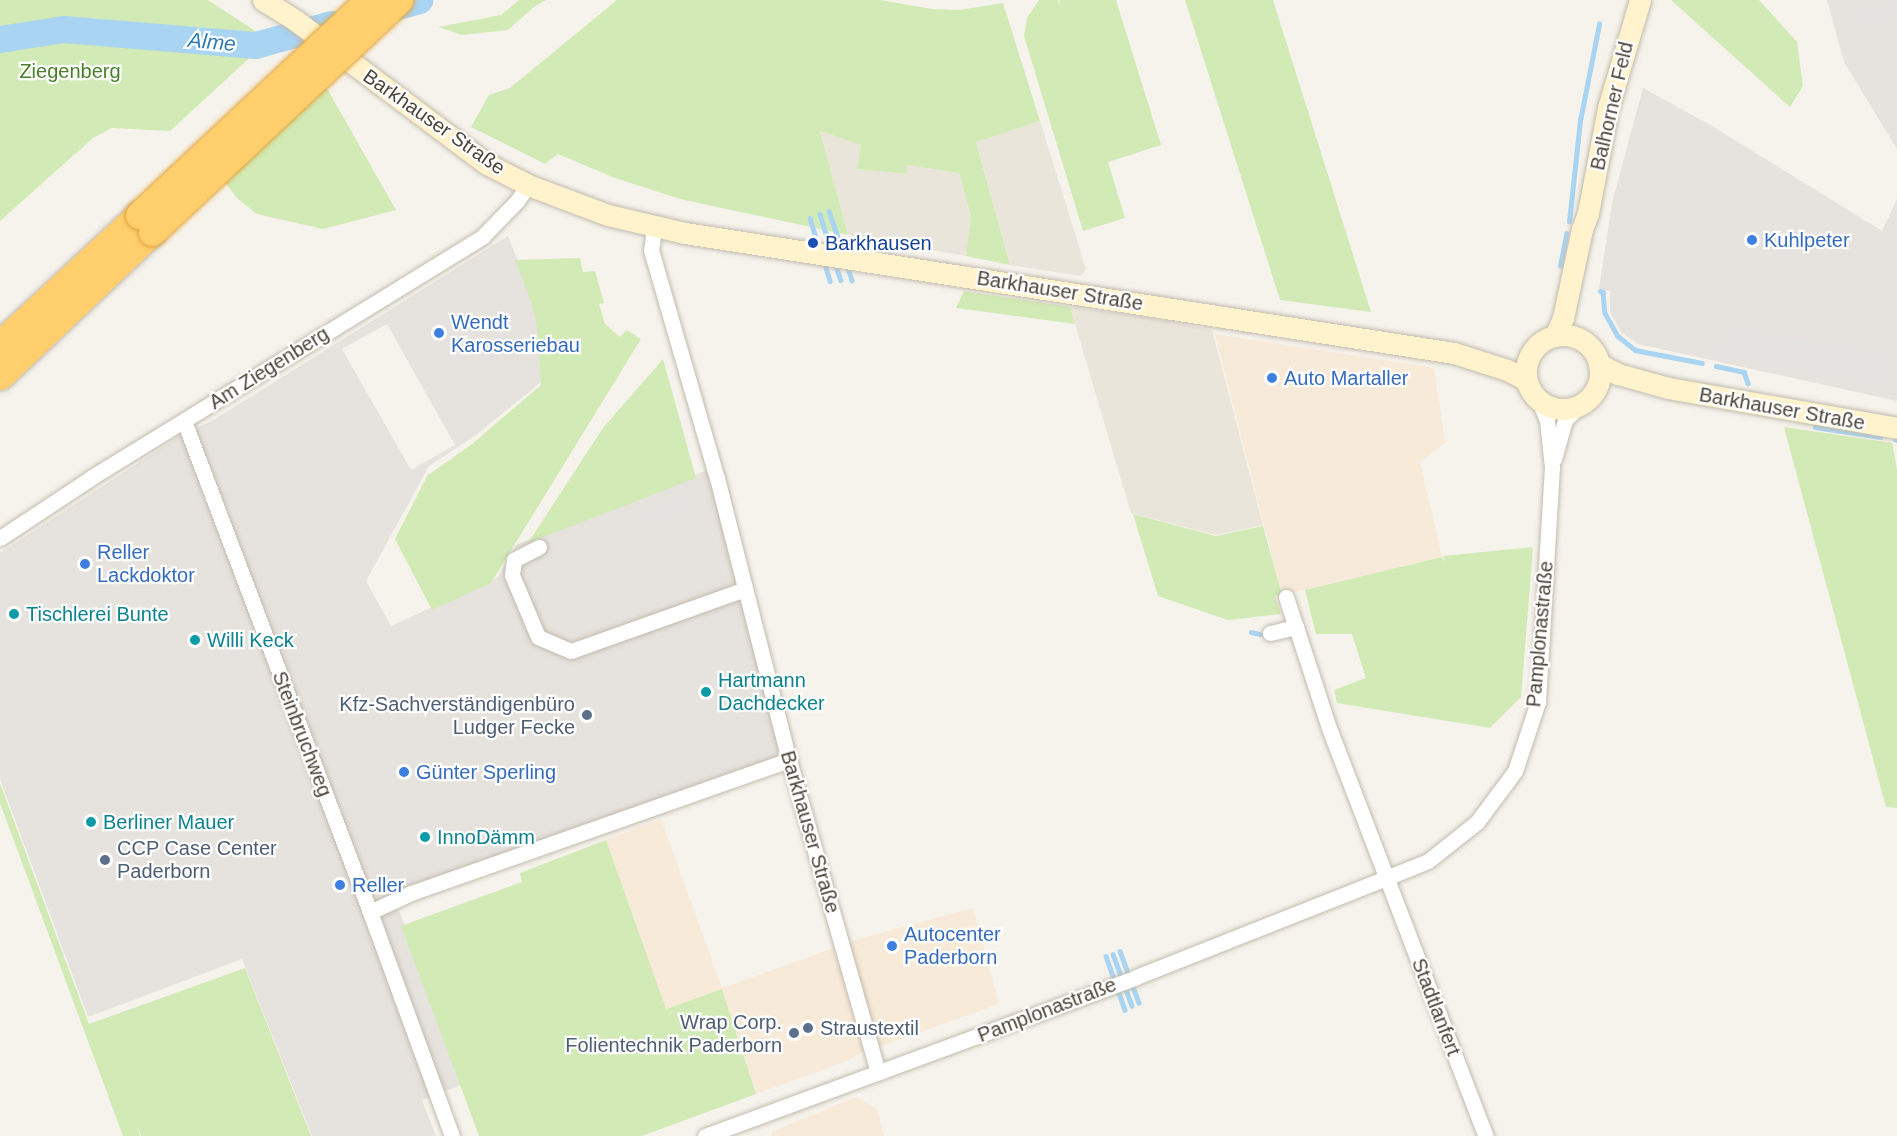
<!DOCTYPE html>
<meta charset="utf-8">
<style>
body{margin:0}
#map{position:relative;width:1897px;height:1136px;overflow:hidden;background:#f6f3ec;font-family:Arial,sans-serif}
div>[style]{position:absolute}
.residential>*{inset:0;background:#eae5da}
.commercial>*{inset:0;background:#f7ead8}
.industrial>*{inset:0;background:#e6e2dd}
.green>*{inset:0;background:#d2eab5}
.parking>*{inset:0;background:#e5e3e0;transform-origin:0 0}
.stream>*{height:4.5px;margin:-2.25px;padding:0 2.25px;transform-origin:2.25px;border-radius:2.25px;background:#a9d4f2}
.river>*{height:27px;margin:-13.5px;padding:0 13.5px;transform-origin:13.5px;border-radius:13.5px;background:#a9d4f2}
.roads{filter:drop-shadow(0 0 2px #c2bbae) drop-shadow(0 0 2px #c2bbae)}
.street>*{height:15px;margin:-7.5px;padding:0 7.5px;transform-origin:7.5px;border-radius:7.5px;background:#fff}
.secondary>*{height:21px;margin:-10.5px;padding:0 10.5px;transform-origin:10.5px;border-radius:10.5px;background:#fff3cd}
.secondary>.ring{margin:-10.5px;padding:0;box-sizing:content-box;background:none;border:21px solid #fff3cd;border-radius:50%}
.highway>*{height:27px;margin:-13.5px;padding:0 13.5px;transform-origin:13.5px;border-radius:13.5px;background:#ffcf6e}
.bridges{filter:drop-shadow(0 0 2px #e0a43c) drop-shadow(0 0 2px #e0a43c)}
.highway-bridge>*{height:27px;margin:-13.5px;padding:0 13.5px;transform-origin:13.5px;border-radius:13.5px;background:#ffcf6e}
.dots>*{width:16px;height:16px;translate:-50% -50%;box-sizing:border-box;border:3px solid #fff;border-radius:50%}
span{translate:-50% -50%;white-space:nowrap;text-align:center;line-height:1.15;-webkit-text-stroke:4.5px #fff;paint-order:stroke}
.park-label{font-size:20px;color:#4a7f2a}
.street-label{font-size:20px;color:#4b4439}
.shop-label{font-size:20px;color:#366cbe}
.left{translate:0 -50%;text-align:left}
.transit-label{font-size:20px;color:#164399}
.culture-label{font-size:20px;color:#0d838f}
.service-label{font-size:20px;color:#4e5e75}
.right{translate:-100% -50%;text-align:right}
.water-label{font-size:21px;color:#2e7ab2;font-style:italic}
</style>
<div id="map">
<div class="residential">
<div style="clip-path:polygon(1040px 121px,1086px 269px,1081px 276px,1010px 265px,976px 141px)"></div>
<div style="clip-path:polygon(820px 131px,861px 145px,857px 169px,907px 174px,905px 165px,959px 173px,971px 216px,966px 256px,848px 235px)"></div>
<div style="clip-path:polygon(1070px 307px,1150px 318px,1212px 330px,1263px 525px,1216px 535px,1131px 513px)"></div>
</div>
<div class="commercial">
<div style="clip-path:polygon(1215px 334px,1434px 368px,1445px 443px,1420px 462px,1442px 557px,1282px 595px)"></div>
<div style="clip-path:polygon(661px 819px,722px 988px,859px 939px,973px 908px,999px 1004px,856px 1055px,847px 1061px,756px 1094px,722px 989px,666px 1009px,606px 840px)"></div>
<div style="clip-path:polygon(856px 1097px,877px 1109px,884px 1136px,772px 1136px,771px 1132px)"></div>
</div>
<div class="industrial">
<div style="clip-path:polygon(1827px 0,1897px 0,1897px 149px,1844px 62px)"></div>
<div style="clip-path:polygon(1643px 88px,1712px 126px,1882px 231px,1897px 199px,1897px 401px,1638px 344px,1622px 333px,1610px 312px,1610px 291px,1599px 289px,1612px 203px)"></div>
<div style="clip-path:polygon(evenodd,508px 236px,540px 317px,546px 378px,476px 435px,429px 466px,366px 581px,391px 626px,498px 577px,516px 545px,713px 468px,791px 753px,396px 902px,464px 1084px,422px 1100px,436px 1136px,312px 1136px,242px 959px,88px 1017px,0 779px,0 553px,178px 437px,215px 419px,508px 236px,387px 324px,455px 445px,411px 470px,342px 349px,387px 324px)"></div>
</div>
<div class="green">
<div style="clip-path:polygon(0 0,208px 0,269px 40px,170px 131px,112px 128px,93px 138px,0 221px)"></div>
<div style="clip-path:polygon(519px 0,546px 0,534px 7px,508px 30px,462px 35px,438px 27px,501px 15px)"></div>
<div style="clip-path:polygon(617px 0,880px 0,932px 9px,959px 10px,1003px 3px,1040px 121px,976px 142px,1010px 265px,966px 256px,971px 216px,959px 173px,906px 165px,907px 174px,857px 169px,861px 145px,820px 131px,848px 235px,680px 199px,615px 178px,558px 154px,545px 164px,471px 127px,489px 95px,510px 88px)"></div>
<div style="clip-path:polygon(1039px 0,1058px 0,1061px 8px,1059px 0,1116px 0,1161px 145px,1108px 162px,1125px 218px,1083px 231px,1024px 36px,1027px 18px)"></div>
<div style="clip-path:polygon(1185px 0,1273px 0,1371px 312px,1280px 300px)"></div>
<div style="clip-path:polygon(1671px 0,1759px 0,1797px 42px,1803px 86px,1790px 107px)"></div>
<div style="clip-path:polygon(325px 85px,396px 210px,323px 229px,257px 214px,238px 199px,197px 148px)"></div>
<div style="clip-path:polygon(580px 258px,583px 272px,595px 271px,604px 303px,599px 304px,605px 324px,620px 337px,627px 330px,641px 339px,491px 583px,432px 610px,395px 539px,427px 476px,472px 444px,541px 385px,537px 325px,530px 298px,515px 260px)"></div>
<div style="clip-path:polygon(964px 291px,1070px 307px,1075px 324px,956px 308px)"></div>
<div style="clip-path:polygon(663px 359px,696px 478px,528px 543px,603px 428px)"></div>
<div style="clip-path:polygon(1784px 427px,1892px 443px,1897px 470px,1897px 808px,1886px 807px)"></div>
<div style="clip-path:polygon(1133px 514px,1216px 536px,1263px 526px,1282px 595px,1275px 596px,1281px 614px,1228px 620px,1158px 596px)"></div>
<div style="clip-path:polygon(1533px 547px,1521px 697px,1490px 728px,1337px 703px,1334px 690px,1366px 678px,1352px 634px,1316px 634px,1305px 590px,1442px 557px,1445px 564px,1443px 556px)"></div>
<div style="clip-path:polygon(0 783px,89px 1024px,245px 968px,311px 1136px,141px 1136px,137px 1125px,140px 1136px,123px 1136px,0 803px)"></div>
<div style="clip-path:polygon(606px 840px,666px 1009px,722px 989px,756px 1094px,642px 1136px,479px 1136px,401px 926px,522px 882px,520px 873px)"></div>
</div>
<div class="parking">
<div style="clip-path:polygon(1885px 0,1897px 0,1897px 19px,1854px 31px,1850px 14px,1885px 4px)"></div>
<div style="left:1720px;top:327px;width:179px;height:31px;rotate:9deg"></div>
<div style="left:689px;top:496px;width:13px;height:61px;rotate:72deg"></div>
</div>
<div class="stream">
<div style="left:829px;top:211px;width:43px;rotate:71.1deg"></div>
<div style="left:820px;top:214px;width:37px;rotate:73deg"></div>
<div style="left:810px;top:218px;width:30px;rotate:73deg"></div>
<div style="left:1569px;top:222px;width:102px;rotate:-83.8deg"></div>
<div style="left:1580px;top:121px;width:99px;rotate:-78.9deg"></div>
<div style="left:824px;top:261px;width:21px;rotate:73deg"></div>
<div style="left:835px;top:263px;width:18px;rotate:71deg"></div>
<div style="left:847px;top:265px;width:16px;rotate:72deg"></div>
<div style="left:1560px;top:266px;width:33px;rotate:-79deg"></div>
<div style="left:1600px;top:291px;width:3px;rotate:18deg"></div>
<div style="left:1603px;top:292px;width:21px;rotate:85deg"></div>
<div style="left:1605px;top:313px;width:26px;rotate:61deg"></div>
<div style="left:1618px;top:336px;width:22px;rotate:39deg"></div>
<div style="left:1635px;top:350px;width:68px;rotate:11deg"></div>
<div style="left:1716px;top:366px;width:29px;rotate:12deg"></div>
<div style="left:1744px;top:372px;width:12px;rotate:70deg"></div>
<div style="left:1815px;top:427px;width:66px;rotate:8.7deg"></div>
<div style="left:1895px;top:439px;width:2px;rotate:27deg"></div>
<div style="left:1251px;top:632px;width:9px;rotate:13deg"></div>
<div style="left:1120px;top:951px;width:55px;rotate:69.9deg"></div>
<div style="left:1113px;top:954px;width:55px;rotate:69.9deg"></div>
<div style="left:1106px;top:956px;width:57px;rotate:70.6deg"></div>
</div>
<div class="river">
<div style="left:376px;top:12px;width:45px;rotate:-15.6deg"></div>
<div style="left:0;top:39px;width:64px;rotate:-9deg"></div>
<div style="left:63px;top:29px;width:193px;rotate:4.8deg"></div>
<div style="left:255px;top:45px;width:79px;rotate:-15.4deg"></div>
</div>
<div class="roads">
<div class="street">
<div style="left:654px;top:227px;width:23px;rotate:97deg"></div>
<div style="left:651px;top:250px;width:237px;rotate:73.9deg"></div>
<div style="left:717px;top:478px;width:291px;rotate:75.7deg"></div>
<div style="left:789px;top:760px;width:325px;rotate:74.1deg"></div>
<div style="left:184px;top:421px;width:525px;rotate:69.25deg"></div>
<div style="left:370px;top:912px;width:45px;rotate:-24.9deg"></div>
<div style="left:411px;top:893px;width:401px;rotate:-19.4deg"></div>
<div style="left:1554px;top:459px;width:41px;rotate:-74.2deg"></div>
<div style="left:1565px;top:420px;width:21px;rotate:-45deg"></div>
<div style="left:0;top:538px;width:110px;rotate:-33.5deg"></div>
<div style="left:92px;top:477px;width:459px;rotate:-31.6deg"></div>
<div style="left:483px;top:236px;width:49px;rotate:-45.8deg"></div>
<div style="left:517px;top:201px;width:19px;rotate:-55deg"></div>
<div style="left:539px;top:547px;width:28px;rotate:153deg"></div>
<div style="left:514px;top:560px;width:15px;rotate:98deg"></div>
<div style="left:512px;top:575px;width:67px;rotate:67.2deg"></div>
<div style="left:538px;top:637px;width:36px;rotate:23deg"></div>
<div style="left:571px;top:651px;width:185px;rotate:-19.6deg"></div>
<div style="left:1286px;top:597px;width:32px;rotate:72deg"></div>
<div style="left:1270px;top:633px;width:27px;rotate:-13deg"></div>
<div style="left:1296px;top:627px;width:106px;rotate:71.9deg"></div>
<div style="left:1329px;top:728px;width:437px;rotate:69deg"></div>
<div style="left:370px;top:912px;width:239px;rotate:69.9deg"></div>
<div style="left:705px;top:1136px;width:459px;rotate:-20.2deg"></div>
<div style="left:1136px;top:977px;width:269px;rotate:-21.6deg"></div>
<div style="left:1386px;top:878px;width:45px;rotate:-22deg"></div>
<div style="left:1428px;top:861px;width:63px;rotate:-38.5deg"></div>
<div style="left:1477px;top:822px;width:64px;rotate:-53.3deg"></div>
<div style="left:1515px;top:771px;width:73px;rotate:-71.6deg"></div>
<div style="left:1538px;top:702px;width:234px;rotate:-86.6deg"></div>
<div style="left:1552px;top:468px;width:48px;rotate:-95.9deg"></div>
<div style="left:1547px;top:420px;width:23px;rotate:-113deg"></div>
</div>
<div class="secondary">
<div style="left:263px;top:0;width:38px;rotate:32deg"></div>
<div style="left:295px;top:20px;width:240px;rotate:36.9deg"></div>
<div style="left:487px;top:164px;width:46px;rotate:27.1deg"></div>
<div style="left:528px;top:185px;width:85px;rotate:20.6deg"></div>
<div style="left:608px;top:215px;width:79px;rotate:13.2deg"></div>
<div style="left:685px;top:233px;width:778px;rotate:8.87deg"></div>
<div style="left:1454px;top:353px;width:56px;rotate:17.8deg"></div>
<div style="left:1507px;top:370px;width:20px;rotate:27deg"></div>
<div style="left:1525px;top:379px;width:9px;rotate:63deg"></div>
<div class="ring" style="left:1526px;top:335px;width:53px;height:53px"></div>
<div style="left:1555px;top:336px;width:20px;rotate:-66deg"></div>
<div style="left:1563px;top:318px;width:91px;rotate:-77.9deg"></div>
<div style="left:1582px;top:229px;width:17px;rotate:-69deg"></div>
<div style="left:1588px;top:213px;width:107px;rotate:-79.2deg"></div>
<div style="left:1608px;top:108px;width:113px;rotate:-73.5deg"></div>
<div style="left:1599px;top:364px;width:21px;rotate:28deg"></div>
<div style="left:1618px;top:374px;width:52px;rotate:15.6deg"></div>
<div style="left:1668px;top:388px;width:232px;rotate:9.9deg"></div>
</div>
<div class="highway">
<div style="left:0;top:344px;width:190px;rotate:-42.9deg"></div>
<div style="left:0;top:376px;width:209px;rotate:-43.5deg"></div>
</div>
</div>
<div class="bridges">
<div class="highway-bridge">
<div style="left:139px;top:215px;width:315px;rotate:-43.1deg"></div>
<div style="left:152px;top:232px;width:339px;rotate:-43.2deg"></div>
</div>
</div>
<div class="dots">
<div style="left:1752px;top:240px;background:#3f7fe0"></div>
<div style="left:813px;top:243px;background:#1a4fb4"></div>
<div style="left:439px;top:333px;background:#3f7fe0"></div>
<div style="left:1272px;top:378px;background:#3f7fe0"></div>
<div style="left:85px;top:564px;background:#3f7fe0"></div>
<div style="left:14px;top:614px;background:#0f9aa8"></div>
<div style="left:195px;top:640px;background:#0f9aa8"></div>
<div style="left:706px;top:692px;background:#0f9aa8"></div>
<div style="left:587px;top:715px;background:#5c6f8a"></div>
<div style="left:404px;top:772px;background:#3f7fe0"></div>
<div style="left:91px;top:822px;background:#0f9aa8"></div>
<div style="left:425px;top:837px;background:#0f9aa8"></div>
<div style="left:105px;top:860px;background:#5c6f8a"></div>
<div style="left:340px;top:885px;background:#3f7fe0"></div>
<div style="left:892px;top:946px;background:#3f7fe0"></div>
<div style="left:808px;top:1028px;background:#5c6f8a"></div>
<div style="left:794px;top:1033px;background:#5c6f8a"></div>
</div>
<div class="park-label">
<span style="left:70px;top:71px">Ziegenberg</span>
</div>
<div class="street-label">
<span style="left:1612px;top:106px;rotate:-77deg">Balhorner Feld</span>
<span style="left:434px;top:122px;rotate:35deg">Barkhauser Straße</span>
<span style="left:1060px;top:291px;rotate:9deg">Barkhauser Straße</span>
<span style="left:269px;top:368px;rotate:-32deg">Am Ziegenberg</span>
<span style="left:1782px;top:409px;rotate:10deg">Barkhauser Straße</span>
<span style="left:1540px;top:634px;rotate:-85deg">Pamplonastraße</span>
<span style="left:302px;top:734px;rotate:69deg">Steinbruchweg</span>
<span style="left:810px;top:832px;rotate:74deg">Barkhauser Straße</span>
<span style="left:1436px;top:1007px;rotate:69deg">Stadtlanfert</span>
<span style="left:1047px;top:1010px;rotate:-21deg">Pamplonastraße</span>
</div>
<div class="shop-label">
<span class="left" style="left:1764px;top:240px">Kuhlpeter</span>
<span class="left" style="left:451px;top:334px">Wendt<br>Karosseriebau</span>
<span class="left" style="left:1284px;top:378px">Auto Martaller</span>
<span class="left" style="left:97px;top:564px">Reller<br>Lackdoktor</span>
<span class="left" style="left:416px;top:772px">Günter Sperling</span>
<span class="left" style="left:352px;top:885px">Reller</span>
<span class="left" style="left:904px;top:946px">Autocenter<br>Paderborn</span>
</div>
<div class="transit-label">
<span class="left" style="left:825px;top:243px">Barkhausen</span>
</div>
<div class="culture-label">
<span class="left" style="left:26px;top:614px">Tischlerei Bunte</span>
<span class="left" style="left:207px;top:640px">Willi Keck</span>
<span class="left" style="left:718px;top:692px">Hartmann<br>Dachdecker</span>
<span class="left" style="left:103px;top:822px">Berliner Mauer</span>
<span class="left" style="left:437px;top:837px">InnoDämm</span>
</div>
<div class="service-label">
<span class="right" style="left:575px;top:716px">Kfz-Sachverständigenbüro<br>Ludger Fecke</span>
<span class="left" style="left:117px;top:860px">CCP Case Center<br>Paderborn</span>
<span class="right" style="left:782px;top:1034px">Wrap Corp.<br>Folientechnik Paderborn</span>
<span class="left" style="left:820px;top:1028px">Straustextil</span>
</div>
<div class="water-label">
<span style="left:212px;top:42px;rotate:5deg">Alme</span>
</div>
</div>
